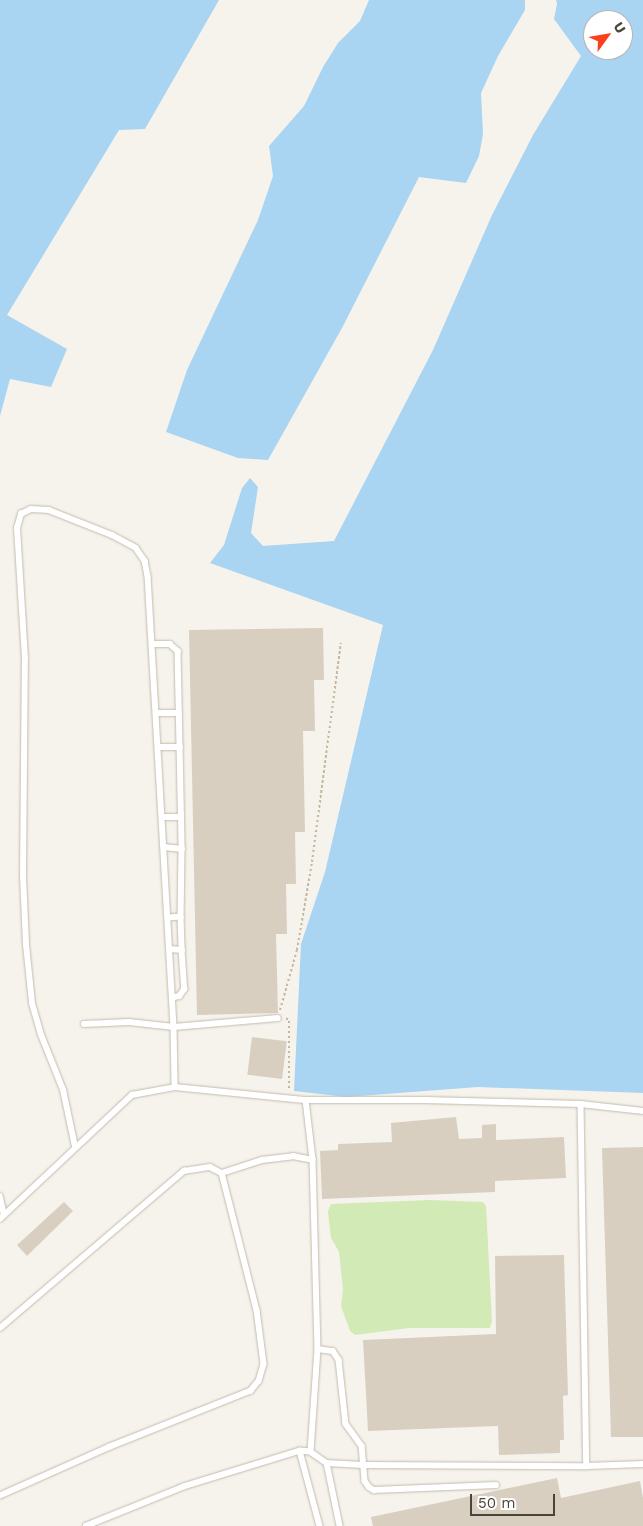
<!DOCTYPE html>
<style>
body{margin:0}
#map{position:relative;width:643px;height:1526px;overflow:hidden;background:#f6f3ec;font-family:"Work Sans",sans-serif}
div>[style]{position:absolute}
.green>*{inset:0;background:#d2eab5}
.water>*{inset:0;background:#a9d4f2}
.building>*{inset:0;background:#d8cfc1;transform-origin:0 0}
.path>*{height:2px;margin-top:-1px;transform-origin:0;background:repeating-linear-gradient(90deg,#c4b79f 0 2.5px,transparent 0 5px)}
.roads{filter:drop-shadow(0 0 1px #c2bbae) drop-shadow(0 0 1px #c2bbae)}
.lane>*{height:5.5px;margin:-2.75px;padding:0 2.75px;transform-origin:2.75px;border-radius:2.75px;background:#fff}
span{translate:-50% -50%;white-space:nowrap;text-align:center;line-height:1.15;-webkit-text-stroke:5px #fff;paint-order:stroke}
.north{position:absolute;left:583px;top:10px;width:50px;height:50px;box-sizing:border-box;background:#fff;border:1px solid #b7b4b0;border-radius:50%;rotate:58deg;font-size:14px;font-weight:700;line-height:20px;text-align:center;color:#4b4439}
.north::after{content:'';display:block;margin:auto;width:18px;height:22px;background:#fc3f1d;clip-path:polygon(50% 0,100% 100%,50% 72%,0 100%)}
.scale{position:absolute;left:470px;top:1494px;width:85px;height:22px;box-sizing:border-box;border:2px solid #4b4439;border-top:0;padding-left:6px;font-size:15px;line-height:18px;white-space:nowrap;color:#4b4439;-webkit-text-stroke:4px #fff;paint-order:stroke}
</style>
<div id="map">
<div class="green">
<div style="clip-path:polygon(430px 1200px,483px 1202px,486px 1206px,492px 1321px,490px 1328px,409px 1328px,355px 1335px,350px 1331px,341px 1306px,343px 1290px,339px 1252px,331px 1238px,329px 1221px,328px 1211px,331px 1204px)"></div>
</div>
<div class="water">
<div style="clip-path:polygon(0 0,219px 0,145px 129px,119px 130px,7px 315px,67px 349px,51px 387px,10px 379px,0 416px)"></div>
<div style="clip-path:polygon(369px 0,525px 0,525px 10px,498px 56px,481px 93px,483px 134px,479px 156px,466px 183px,419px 177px,342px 328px,268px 460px,238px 458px,166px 432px,187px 370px,258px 220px,273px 176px,269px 146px,304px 106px,323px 67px,338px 43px,360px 21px)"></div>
<div style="clip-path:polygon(evenodd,556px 0,643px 0,643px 1093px,478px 1087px,346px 1097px,294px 1091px,301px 944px,325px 872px,383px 625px,210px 563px,224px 545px,242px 488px,250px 478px,258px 487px,251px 533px,263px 546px,334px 541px,433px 350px,492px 215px,533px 135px,581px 56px,554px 19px,557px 4px,556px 0,593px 20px,623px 20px,623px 50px,593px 50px,593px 20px)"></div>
</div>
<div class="building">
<div style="clip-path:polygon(323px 628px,324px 680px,314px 680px,315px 731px,303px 731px,305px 832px,295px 832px,296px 884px,286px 884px,287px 934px,276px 934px,278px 1013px,197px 1015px,189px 630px)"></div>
<div style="left:252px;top:1037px;width:35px;height:38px;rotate:7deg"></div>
<div style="clip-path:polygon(456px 1117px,459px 1139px,482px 1138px,482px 1125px,496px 1124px,496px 1140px,564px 1137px,566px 1178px,495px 1181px,495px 1192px,322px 1199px,320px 1151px,338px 1150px,338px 1144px,392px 1142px,391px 1123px)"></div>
<div style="clip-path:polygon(643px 1147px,643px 1437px,611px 1437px,602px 1148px)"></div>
<div style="clip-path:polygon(64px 1202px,73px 1211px,27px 1256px,17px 1245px)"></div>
<div style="clip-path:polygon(564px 1255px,568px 1395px,563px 1396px,564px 1440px,560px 1440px,560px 1453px,499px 1455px,498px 1426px,368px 1431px,363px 1340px,496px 1334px,495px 1256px)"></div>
<div style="clip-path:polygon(557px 1478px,561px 1498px,640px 1481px,643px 1498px,643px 1526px,373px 1526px,371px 1517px)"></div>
</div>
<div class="path">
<div style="left:280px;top:1010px;width:62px;rotate:-74.2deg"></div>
<div style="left:297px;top:950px;width:89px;rotate:-80.3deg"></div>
<div style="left:312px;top:862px;width:221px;rotate:-82.5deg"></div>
<div style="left:286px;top:1018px;width:4px;rotate:45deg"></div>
<div style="left:289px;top:1021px;width:69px;rotate:90deg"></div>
</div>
<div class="roads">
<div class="lane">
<div style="left:152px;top:644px;width:18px"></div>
<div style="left:170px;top:644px;width:11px;rotate:41deg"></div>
<div style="left:178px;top:651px;width:198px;rotate:88.8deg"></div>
<div style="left:156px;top:713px;width:23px"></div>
<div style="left:158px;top:747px;width:22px"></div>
<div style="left:162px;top:817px;width:19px"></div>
<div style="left:164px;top:847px;width:18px;rotate:6deg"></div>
<div style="left:182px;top:849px;width:68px;rotate:90.8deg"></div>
<div style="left:181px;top:917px;width:13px;rotate:176deg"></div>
<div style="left:181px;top:917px;width:33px;rotate:88deg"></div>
<div style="left:170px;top:949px;width:12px;rotate:5deg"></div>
<div style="left:182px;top:950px;width:39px;rotate:86deg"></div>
<div style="left:185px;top:989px;width:9px;rotate:126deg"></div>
<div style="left:180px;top:996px;width:7px;rotate:164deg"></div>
<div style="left:84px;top:1024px;width:45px;rotate:-2.5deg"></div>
<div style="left:129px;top:1022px;width:45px;rotate:6.3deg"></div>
<div style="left:174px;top:1027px;width:104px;rotate:-4.9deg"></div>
<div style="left:306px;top:1100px;width:119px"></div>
<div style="left:425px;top:1100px;width:156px;rotate:1.5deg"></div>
<div style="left:581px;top:1104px;width:362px;rotate:89.1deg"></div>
<div style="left:581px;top:1104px;width:62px;rotate:6.4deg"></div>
<div style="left:75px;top:1147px;width:58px;rotate:-101.9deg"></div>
<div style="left:63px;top:1090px;width:59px;rotate:-111.8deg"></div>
<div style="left:41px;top:1035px;width:33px;rotate:-106deg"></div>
<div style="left:32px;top:1003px;width:58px;rotate:-95.9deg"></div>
<div style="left:26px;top:945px;width:70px;rotate:-92.5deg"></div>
<div style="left:23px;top:875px;width:216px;rotate:-89.5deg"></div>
<div style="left:25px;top:659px;width:131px;rotate:-93.5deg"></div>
<div style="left:17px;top:528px;width:15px;rotate:-74deg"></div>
<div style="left:21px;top:514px;width:11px;rotate:-27deg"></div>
<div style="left:31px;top:509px;width:18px;rotate:3deg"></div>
<div style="left:49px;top:510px;width:68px;rotate:21.6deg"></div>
<div style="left:112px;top:535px;width:27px;rotate:28deg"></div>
<div style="left:136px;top:548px;width:16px;rotate:55deg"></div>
<div style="left:145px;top:561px;width:15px;rotate:79deg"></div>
<div style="left:148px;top:576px;width:452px;rotate:86.7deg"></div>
<div style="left:174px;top:1027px;width:60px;rotate:89deg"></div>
<div style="left:222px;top:1173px;width:42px;rotate:-18deg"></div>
<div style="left:262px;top:1160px;width:31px;rotate:-7deg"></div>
<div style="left:293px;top:1156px;width:20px;rotate:11deg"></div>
<div style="left:0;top:1196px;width:17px;rotate:77deg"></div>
<div style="left:0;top:1219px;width:181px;rotate:-43.2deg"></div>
<div style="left:132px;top:1095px;width:44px;rotate:-10.5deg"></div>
<div style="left:175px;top:1087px;width:132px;rotate:5.7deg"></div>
<div style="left:306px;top:1100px;width:60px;rotate:83.3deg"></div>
<div style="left:313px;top:1160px;width:189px;rotate:88.5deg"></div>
<div style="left:318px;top:1349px;width:103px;rotate:93.9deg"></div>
<div style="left:311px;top:1452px;width:11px;rotate:-175deg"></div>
<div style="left:300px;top:1451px;width:121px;rotate:162.8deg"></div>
<div style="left:184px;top:1487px;width:105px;rotate:158.1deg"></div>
<div style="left:0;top:1328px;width:242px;rotate:-40.5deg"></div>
<div style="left:184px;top:1171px;width:26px;rotate:-9deg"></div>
<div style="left:210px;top:1167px;width:13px;rotate:27deg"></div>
<div style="left:222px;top:1173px;width:141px;rotate:75.7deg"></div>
<div style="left:257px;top:1310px;width:54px;rotate:82.6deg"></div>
<div style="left:264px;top:1364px;width:18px;rotate:106deg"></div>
<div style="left:259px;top:1381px;width:13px;rotate:129deg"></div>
<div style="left:251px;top:1391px;width:152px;rotate:158.3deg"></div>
<div style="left:110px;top:1447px;width:120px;rotate:156deg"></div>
<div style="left:318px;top:1349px;width:15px;rotate:8deg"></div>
<div style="left:333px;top:1351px;width:11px;rotate:56deg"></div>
<div style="left:339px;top:1360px;width:64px;rotate:83.8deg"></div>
<div style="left:346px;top:1424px;width:27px;rotate:54deg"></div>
<div style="left:362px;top:1446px;width:35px;rotate:85deg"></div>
<div style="left:365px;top:1481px;width:7px;rotate:56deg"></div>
<div style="left:369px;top:1487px;width:6px;rotate:31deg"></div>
<div style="left:374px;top:1490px;width:122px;rotate:-2.3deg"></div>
<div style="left:300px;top:1451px;width:78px;rotate:75.1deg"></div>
<div style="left:311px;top:1452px;width:19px;rotate:35deg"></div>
<div style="left:327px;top:1463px;width:64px;rotate:78.3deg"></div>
<div style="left:327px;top:1463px;width:36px;rotate:3deg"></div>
<div style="left:363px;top:1465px;width:224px;rotate:0.3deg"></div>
<div style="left:587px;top:1466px;width:56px;rotate:-2deg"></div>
</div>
</div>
<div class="north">U</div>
<div class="scale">50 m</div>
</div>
